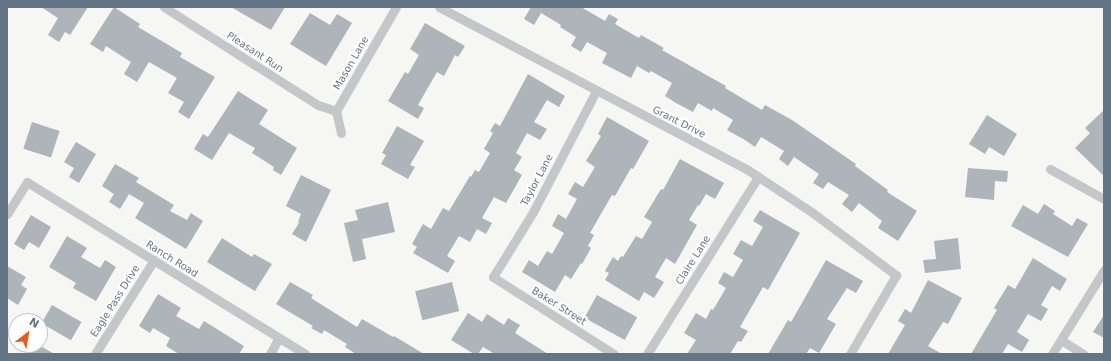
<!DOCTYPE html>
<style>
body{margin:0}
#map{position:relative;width:1111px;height:361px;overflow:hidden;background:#f6f6f3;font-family:"DejaVu Sans",sans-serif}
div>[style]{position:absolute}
.building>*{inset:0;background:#adb4ba;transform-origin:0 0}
.minor>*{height:9px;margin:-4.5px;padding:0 4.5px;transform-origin:4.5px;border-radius:4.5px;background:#c3c7ca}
span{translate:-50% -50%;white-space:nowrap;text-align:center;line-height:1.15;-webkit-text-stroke:4px #fff;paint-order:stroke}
.street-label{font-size:10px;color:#647585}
.frame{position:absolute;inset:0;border:8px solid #647585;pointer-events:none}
.north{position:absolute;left:8px;top:313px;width:40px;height:40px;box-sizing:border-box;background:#fff;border:1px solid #c1c8ce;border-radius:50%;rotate:31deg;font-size:11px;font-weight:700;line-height:16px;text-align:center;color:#647585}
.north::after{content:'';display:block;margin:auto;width:14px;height:18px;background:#ea591f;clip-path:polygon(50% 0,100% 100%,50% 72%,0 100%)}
</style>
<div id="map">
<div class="building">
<div style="clip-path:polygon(41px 7px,88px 7px,70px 35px,65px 32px,59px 42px,48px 35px,58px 18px)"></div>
<div style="clip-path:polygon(114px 7px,140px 24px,138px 27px,182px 53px,180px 57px,215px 77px,189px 119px,178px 112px,184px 102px,168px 93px,177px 78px,149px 62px,137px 82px,124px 74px,131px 62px,106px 46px,103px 52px,90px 44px)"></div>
<div style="clip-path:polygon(231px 7px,285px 7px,271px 30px)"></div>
<div style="clip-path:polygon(531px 7px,581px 7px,605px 21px,609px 14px,618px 19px,615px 24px,639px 38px,641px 35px,664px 48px,662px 50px,726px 86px,725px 88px,762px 110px,765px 105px,792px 120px,856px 164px,855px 166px,888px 190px,887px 192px,917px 211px,898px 241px,878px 228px,882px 221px,859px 203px,852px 212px,842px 204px,849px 195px,828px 182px,823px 189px,813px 183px,819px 174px,794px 157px,788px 166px,779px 159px,784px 151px,761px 137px,755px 147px,745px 140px,727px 130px,733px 120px,713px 108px,712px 111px,698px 103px,693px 112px,676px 103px,665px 96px,672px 83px,651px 71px,649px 73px,637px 66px,631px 78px,602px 63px,607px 53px,587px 42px,581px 52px,571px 46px,576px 37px,560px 27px,561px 25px,541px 13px,534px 25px,524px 19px)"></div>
<div style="clip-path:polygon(310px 13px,330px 25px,337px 14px,352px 23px,326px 66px,290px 44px)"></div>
<div style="clip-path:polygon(425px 23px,465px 46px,458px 57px,455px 55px,444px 76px,437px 72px,418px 105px,424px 108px,418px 119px,388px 101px,405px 72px,408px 74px,419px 55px,410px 49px)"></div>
<div style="clip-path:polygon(528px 74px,565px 96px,559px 107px,547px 100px,534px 122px,547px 129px,540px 140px,527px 133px,516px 153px,522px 157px,514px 170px,522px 175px,506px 203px,494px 197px,482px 218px,492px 223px,486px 234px,477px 229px,470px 242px,459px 236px,447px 256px,455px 261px,448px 273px,413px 253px,417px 247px,412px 244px,423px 224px,431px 229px,443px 208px,449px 211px,470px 176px,471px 177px,475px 170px,479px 172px,490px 153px,484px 149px,493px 133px,490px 131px,495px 123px,500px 126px)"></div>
<div style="clip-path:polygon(238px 91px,268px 110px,259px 124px,297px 148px,281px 175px,273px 170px,274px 167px,252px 153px,255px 148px,229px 133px,212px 160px,194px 149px,203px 134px,208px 137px)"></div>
<div style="clip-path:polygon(1104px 110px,1104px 176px,1075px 148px,1090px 133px,1085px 128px)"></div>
<div style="clip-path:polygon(987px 115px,1017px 134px,1004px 156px,989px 147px,985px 154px,969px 144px)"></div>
<div style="clip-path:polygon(607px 117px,649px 141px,633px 169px,631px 168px,615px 196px,612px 195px,590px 233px,594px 235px,588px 246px,591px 248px,582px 264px,581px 263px,571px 279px,565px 275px,555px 292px,522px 272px,529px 260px,538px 266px,547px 251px,552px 254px,564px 233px,552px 226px,558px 214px,566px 219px,577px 199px,568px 194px,575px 182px,583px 187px,595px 167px,586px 161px,601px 136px,598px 134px)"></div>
<div style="left:32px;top:122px;width:29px;height:28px;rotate:18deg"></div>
<div style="clip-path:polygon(397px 126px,424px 141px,410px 165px,415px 167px,408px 179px,381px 164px,386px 155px,382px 153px)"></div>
<div style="clip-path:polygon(76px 142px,96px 154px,79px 183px,69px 177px,74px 168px,64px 162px)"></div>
<div style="clip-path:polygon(680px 159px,724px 183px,715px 199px,706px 194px,699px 206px,698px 205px,689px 220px,697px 225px,675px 264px,666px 258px,655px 277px,664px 282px,654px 298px,644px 292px,639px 301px,605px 280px,609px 273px,605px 271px,613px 257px,618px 261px,621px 256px,623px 257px,636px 236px,642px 239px,652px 222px,644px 217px,661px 189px,663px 190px)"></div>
<div style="clip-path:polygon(115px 164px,139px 178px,136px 182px,174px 205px,170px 211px,187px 220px,191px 213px,203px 221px,186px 249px,135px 218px,144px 203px,129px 194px,120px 209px,109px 202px,114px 194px,102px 186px)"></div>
<div style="clip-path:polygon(968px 168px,1008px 171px,1007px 182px,995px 181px,994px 200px,965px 197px)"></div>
<div style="clip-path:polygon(301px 175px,331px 190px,306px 242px,292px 234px,299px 223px,298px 222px,301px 214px,286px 206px)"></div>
<div style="clip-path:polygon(388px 202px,395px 232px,362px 239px,366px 259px,353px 262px,344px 223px,358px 220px,355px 210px)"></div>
<div style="clip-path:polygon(1044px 204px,1055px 211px,1053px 214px,1072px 226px,1077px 218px,1088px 224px,1068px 257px,1011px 226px,1023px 205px,1038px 214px)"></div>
<div style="clip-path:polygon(760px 210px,800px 233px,768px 290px,763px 287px,740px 327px,748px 331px,741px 342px,738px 341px,730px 354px,687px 354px,696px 340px,684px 333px,696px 313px,706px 319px,711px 309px,713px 310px,726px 288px,718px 283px,724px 272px,733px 277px,743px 260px,733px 254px,741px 240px,752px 246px,763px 227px,753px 221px)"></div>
<div style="clip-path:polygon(31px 215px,51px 227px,39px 248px,29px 242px,24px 250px,14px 244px)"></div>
<div style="clip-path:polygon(67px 236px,87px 248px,81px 257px,100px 268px,105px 260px,116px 267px,96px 301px,73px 288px,76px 283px,49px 267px)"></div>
<div style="clip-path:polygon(222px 238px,252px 257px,254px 254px,272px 264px,255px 291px,207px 262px)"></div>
<div style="clip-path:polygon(958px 238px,961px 269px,925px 273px,923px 260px,936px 259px,934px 241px)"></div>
<div style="clip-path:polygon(1033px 258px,1067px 279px,1060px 291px,1052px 286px,1041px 305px,1048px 309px,1041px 321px,1028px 314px,1017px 332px,1029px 340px,1022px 352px,1008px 344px,1002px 354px,971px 354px,997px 310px,994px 308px,1008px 285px,1015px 289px)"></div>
<div style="clip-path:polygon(826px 260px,863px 281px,856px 293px,847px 288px,827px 319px,836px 324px,819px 353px,810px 348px,806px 354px,768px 354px,788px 320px,791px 322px,802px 303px)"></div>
<div style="clip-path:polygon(7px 266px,26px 277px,21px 285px,27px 289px,18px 305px,7px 298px)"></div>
<div style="clip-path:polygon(928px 280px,962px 298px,948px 324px,943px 322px,928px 346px,942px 354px,888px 354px,905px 325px,898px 321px,905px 309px,911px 313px)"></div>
<div style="clip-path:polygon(290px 282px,313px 295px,311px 298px,357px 327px,362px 319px,393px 337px,394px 336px,424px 354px,356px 354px,345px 347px,347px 344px,324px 330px,322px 334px,311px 328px,313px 326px,276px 304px)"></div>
<div style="left:452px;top:282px;width:30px;height:38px;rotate:76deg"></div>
<div style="clip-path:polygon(158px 294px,181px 308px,176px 316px,199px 329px,204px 321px,244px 346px,239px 354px,179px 354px,166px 346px,170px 338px,153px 328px,150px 333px,139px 326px)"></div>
<div style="left:597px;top:295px;width:46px;height:26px;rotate:29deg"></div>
<div style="left:52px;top:305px;width:34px;height:21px;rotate:30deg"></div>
<div style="clip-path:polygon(468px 313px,482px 322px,487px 314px,504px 325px,508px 318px,520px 325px,515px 333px,548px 354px,495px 354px,483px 347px,478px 354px,474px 354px,451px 340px)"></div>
<div style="clip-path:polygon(1104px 315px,1104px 338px,1093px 332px)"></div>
<div style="clip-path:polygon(33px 345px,39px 345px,54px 354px,28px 354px)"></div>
</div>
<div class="minor">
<div style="left:164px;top:7px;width:183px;rotate:32.5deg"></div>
<div style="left:318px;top:105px;width:19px;rotate:18deg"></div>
<div style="left:439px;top:7px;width:349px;rotate:27.8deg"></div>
<div style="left:748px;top:170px;width:78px;rotate:33.5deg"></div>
<div style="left:813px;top:213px;width:104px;rotate:36.8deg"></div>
<div style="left:896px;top:275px;width:91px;rotate:120.2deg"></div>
<div style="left:596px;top:91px;width:136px;rotate:117.5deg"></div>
<div style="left:533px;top:212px;width:76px;rotate:121.6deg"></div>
<div style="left:493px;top:277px;width:143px;rotate:32.5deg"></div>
<div style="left:341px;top:133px;width:23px;rotate:-103deg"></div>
<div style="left:336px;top:111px;width:120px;rotate:-60deg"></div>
<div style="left:1050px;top:169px;width:62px;rotate:29.1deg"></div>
<div style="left:7px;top:214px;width:38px;rotate:-58deg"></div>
<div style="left:27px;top:182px;width:327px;rotate:31.7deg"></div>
<div style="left:1061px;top:340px;width:26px;rotate:32deg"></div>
<div style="left:95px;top:354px;width:111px;rotate:-57.9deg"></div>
<div style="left:270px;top:354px;width:18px;rotate:-61deg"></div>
<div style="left:647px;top:354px;width:209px;rotate:-57.9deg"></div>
<div style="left:1052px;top:354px;width:99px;rotate:-58.2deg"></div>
</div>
<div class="street-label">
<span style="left:255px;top:52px;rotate:33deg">Pleasant Run</span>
<span style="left:351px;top:63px;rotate:-60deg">Mason Lane</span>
<span style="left:679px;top:122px;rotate:27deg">Grant Drive</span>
<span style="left:537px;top:180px;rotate:-62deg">Taylor Lane</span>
<span style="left:172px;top:259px;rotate:32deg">Ranch Road</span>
<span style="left:693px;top:260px;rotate:-58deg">Claire Lane</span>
<span style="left:115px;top:301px;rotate:-58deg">Eagle Pass Drive</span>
<span style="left:559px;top:306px;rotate:32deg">Baker Street</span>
</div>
<div class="frame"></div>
<div class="north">N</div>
</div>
